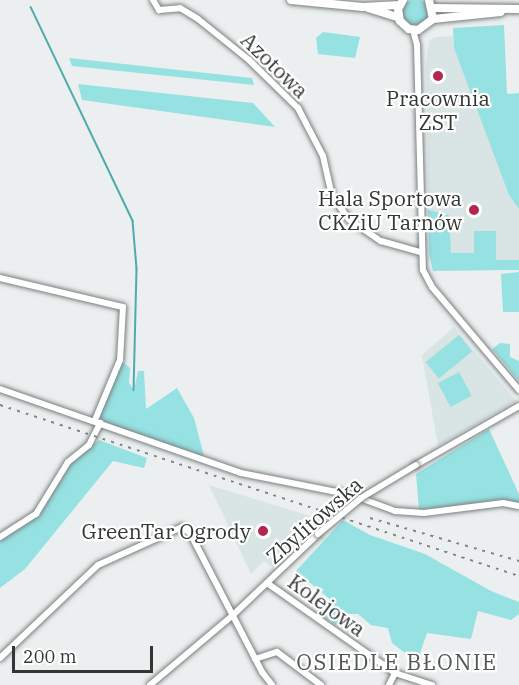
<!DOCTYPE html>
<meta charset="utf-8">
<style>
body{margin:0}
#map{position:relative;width:519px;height:685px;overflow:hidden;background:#ebefef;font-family:"IBM Plex Serif",serif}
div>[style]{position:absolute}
.built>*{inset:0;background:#d8e5e4}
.green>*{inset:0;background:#96e1e1;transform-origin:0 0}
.round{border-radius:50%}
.stream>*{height:1.5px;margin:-0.75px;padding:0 0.75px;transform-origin:0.75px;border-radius:0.75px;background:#4fabab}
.roads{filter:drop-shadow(0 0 2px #7b7f7f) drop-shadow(0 0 2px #7b7f7f)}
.minor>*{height:6px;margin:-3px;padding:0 3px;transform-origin:3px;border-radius:3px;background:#fff}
.major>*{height:8px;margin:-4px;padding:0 4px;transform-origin:4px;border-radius:4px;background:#fff}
.rail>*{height:1.5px;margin-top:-0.75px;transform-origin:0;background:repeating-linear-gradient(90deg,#818484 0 3px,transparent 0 9px)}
.bridges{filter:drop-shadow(0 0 2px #7b7f7f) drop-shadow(0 0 2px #7b7f7f)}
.minor-bridge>*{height:6px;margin:-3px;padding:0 3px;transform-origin:3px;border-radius:3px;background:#fff}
.dots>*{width:16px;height:16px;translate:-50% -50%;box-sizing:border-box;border:3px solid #fff;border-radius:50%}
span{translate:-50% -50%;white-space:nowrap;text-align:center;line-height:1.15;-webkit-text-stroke:4.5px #fff;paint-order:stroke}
.street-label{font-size:21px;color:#343636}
.poi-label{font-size:21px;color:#343636}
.right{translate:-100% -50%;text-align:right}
.neighbourhood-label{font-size:22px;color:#535656;letter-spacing:1.5px}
.scale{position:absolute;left:12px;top:646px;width:141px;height:27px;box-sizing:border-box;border:3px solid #343636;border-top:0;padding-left:8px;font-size:18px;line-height:21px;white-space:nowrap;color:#343636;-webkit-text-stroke:4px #fff;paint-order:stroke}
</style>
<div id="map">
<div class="built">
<div style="clip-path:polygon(453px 36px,454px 48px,519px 209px,519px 270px,429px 254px,426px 62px,429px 41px,435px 37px)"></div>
<div style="clip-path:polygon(454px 327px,516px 401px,438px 446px,422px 355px)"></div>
<div style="clip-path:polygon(209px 485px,320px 519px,319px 521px,273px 567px,264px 561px,251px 574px)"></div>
</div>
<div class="green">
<div class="round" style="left:403px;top:-1px;width:26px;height:26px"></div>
<div style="clip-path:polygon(504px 25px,507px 94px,519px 93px,519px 209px,509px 195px,454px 48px,453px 28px)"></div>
<div style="clip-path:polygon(323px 32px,360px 37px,355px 58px,318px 54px,316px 38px)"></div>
<div style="clip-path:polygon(69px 58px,252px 78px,254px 85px,72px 66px)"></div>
<div style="clip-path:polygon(78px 84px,253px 103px,275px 127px,82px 100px)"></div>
<div style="clip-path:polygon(428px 210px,449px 215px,451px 253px,474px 253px,474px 231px,496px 231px,496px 260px,519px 260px,519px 270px,433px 271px,429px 254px)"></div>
<div style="clip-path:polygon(519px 272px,519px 312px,503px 312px,501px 274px)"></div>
<div style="left:459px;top:335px;width:21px;height:43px;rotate:51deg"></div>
<div style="clip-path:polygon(500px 343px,510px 344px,510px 357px,519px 361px,519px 381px,492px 349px)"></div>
<div style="clip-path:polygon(124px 363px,130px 368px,129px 383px,134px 390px,138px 371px,144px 371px,146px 409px,177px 388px,194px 418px,205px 460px,100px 420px,99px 415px,118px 365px)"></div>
<div style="left:459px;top:372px;width:27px;height:24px;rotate:62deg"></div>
<div style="clip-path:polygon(489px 429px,519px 494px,519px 503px,490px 501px,419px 510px,416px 474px)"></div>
<div style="clip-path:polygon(99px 440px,147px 458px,144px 468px,113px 461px,25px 569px,0 588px,0 539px,40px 514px,72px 462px)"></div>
<div style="clip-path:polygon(343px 520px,370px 535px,425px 554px,491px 591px,519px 602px,519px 614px,511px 620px,478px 611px,471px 639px,427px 633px,417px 662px,392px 643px,388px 628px,371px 625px,358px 614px,348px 614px,339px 627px,322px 616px,332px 601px,296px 571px)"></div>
</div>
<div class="stream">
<div style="left:31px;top:7px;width:237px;rotate:64.5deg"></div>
<div style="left:133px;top:221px;width:48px;rotate:85.2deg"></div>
<div style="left:137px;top:269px;width:121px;rotate:91.4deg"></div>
</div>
<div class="roads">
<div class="minor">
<div style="left:153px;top:0;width:12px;rotate:59deg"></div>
<div style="left:159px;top:10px;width:21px;rotate:-5deg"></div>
<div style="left:180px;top:8px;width:21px;rotate:31deg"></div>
<div style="left:198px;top:19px;width:65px;rotate:38.8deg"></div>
<div style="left:249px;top:60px;width:69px;rotate:44.4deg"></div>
<div style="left:298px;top:108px;width:54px;rotate:62.5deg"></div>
<div style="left:323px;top:156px;width:41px;rotate:77.3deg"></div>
<div style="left:332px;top:196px;width:29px;rotate:54deg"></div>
<div style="left:349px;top:219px;width:39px;rotate:35deg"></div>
<div style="left:381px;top:241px;width:41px;rotate:15.8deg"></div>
<div style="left:413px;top:30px;width:16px;rotate:75deg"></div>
<div style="left:417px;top:45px;width:225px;rotate:88.5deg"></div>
<div style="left:423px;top:270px;width:19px;rotate:62deg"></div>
<div style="left:432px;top:287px;width:135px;rotate:49.8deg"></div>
<div style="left:0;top:278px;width:126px;rotate:13.3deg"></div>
<div style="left:123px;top:307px;width:53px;rotate:93.2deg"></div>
<div style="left:120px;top:360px;width:65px;rotate:112.6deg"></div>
<div style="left:0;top:389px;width:255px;rotate:19.2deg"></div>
<div style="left:241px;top:473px;width:113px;rotate:11.2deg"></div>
<div style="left:352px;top:495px;width:46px;rotate:20.4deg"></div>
<div style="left:395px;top:511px;width:29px;rotate:4deg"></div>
<div style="left:424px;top:513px;width:80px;rotate:-7.2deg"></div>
<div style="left:503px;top:503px;width:16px;rotate:11deg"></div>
<div style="left:416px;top:465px;width:119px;rotate:-29.8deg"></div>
<div style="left:0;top:537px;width:43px;rotate:-32.6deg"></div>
<div style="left:36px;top:514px;width:61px;rotate:-58.4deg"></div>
<div style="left:68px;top:462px;width:27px;rotate:-39deg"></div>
<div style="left:89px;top:445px;width:25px;rotate:-63deg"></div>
<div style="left:267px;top:583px;width:156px;rotate:35.1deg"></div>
<div style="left:395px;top:673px;width:39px;rotate:18deg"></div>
<div style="left:0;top:658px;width:135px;rotate:-43.5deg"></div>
<div style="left:98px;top:565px;width:92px;rotate:-24.3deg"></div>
<div style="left:182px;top:527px;width:10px;rotate:37deg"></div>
<div style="left:190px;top:533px;width:157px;rotate:62.6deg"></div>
<div style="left:262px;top:672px;width:16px;rotate:52deg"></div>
<div style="left:255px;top:659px;width:23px;rotate:-18deg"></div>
<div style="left:277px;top:652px;width:55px;rotate:36.9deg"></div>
<div style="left:150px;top:685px;width:109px;rotate:-40.1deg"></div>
<div style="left:233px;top:615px;width:117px;rotate:-43.6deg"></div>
<div style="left:389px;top:685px;width:13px;rotate:-63deg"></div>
</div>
<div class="major">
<div style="left:291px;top:0;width:72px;rotate:5.6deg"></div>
<div style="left:363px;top:7px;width:37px;rotate:-3deg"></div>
<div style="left:403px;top:0;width:10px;rotate:119deg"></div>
<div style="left:398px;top:9px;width:12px;rotate:81deg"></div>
<div style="left:400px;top:21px;width:12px;rotate:42deg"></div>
<div style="left:409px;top:29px;width:9px;rotate:6deg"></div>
<div style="left:418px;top:30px;width:19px;rotate:-36deg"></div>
<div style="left:433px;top:19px;width:19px;rotate:-102deg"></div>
<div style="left:368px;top:8px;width:31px;rotate:17deg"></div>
<div style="left:433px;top:8px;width:86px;rotate:0.7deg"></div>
<div style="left:433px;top:19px;width:68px;rotate:-5.9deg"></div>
</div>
</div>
<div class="rail">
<div style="left:0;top:405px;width:546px;rotate:18.24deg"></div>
<div style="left:370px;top:518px;width:155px;rotate:16.1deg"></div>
</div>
<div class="bridges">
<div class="minor-bridge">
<div style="left:318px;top:534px;width:56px;rotate:-39.9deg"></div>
<div style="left:361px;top:498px;width:64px;rotate:-31deg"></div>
</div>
</div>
<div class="dots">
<div style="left:438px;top:76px;background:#b5244e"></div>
<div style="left:474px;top:210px;background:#b5244e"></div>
<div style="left:263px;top:531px;background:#b5244e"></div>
</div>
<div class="street-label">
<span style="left:275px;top:65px;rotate:44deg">Azotowa</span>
<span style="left:314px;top:520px;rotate:-41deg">Zbylitowska</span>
<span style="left:327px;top:605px;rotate:36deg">Kolejowa</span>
</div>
<div class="poi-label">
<span style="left:438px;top:110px">Pracownia<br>ZST</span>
<span class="right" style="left:462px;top:210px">Hala Sportowa<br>CKZiU Tarnów</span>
<span class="right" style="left:251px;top:531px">GreenTar Ogrody</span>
</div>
<div class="neighbourhood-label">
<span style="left:397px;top:662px">OSIEDLE BŁONIE</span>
</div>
<div class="scale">200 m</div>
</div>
